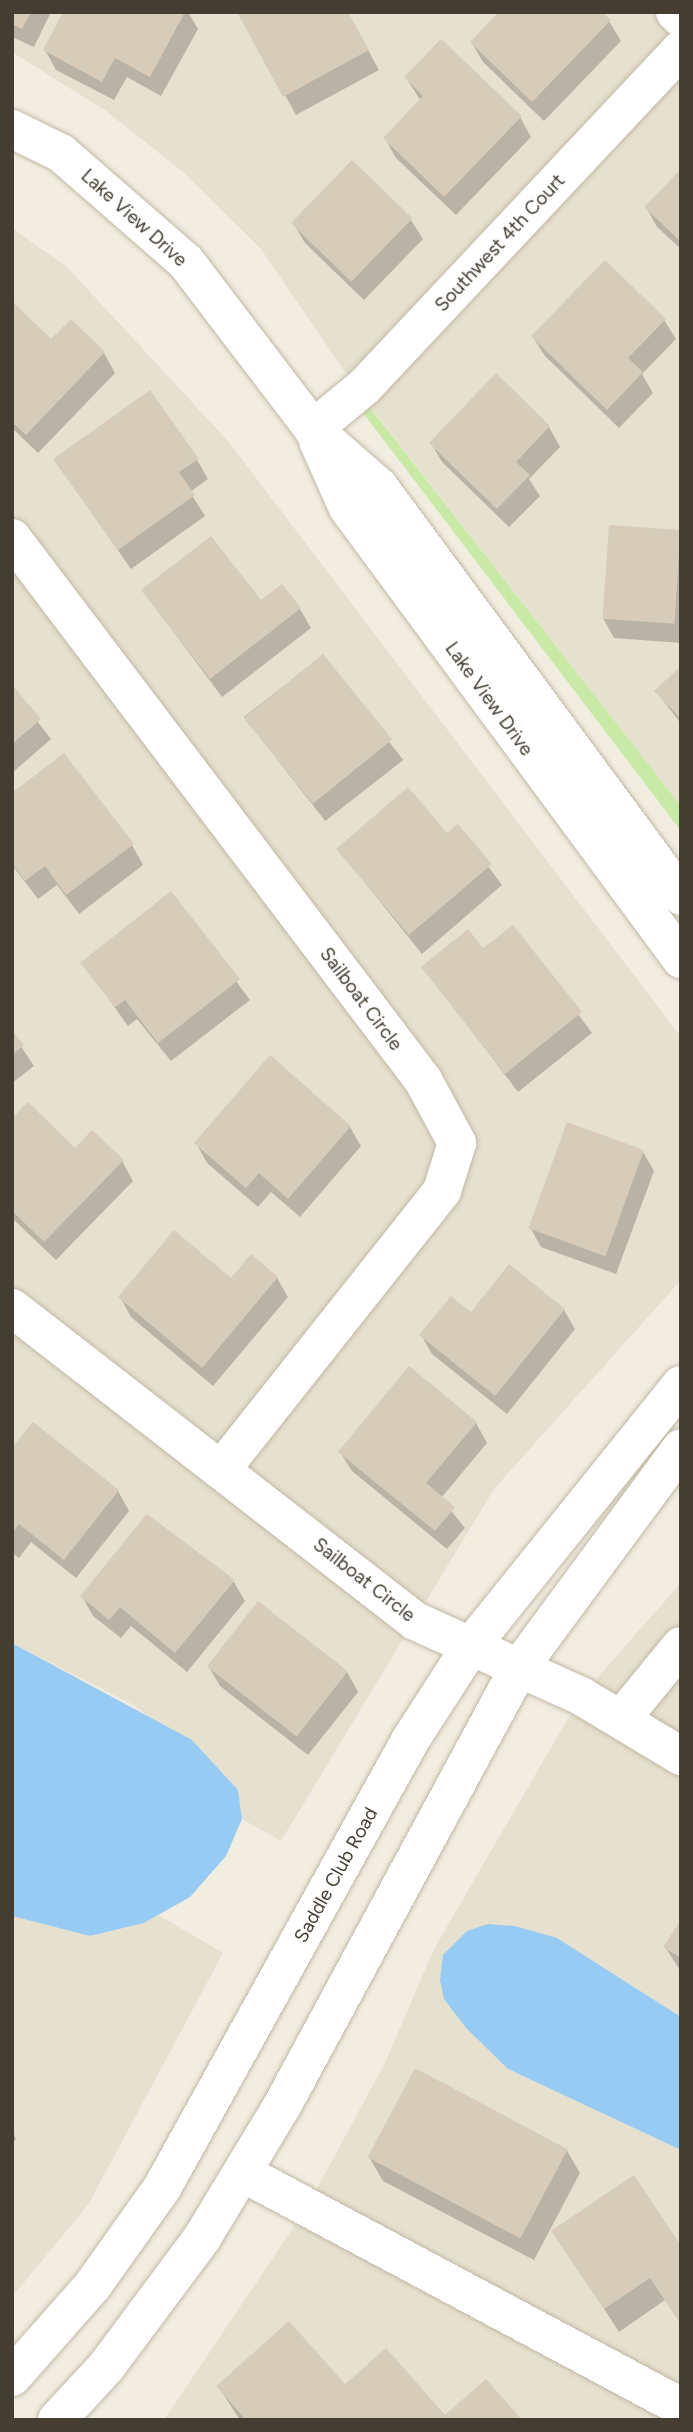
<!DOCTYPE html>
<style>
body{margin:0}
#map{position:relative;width:693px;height:2432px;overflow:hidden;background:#f2ede1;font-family:Figtree,sans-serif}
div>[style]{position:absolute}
.residential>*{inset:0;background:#e6e0cf}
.green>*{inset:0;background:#c8eaa6}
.water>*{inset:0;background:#98cbf4}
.shadow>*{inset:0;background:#0003;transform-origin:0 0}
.building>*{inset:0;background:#d7ccb9;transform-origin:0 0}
.roads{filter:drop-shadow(0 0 2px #c0b9a6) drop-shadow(0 0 2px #c0b9a6)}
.minor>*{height:38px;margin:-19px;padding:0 19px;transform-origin:19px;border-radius:19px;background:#fff}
span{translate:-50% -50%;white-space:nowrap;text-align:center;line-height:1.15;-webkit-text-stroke:6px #fff;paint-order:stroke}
.street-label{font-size:19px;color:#433d32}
.frame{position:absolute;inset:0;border:14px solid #433d32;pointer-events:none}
</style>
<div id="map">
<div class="residential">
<div style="clip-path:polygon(12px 12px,681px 12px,681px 806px,358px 391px,261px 249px,183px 172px,106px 111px,12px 52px)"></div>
<div style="clip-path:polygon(12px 228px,67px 267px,228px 441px,681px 1037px,681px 1280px,494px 1489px,281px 1841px,242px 1819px,238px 1790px,135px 1706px,12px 1643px)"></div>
<div style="clip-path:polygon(681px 1583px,681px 2017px,557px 1938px,466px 2028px,508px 2069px,681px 2150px,681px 2420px,164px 2420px,307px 2207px,386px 2061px,434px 1949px,581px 1696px)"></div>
<div style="clip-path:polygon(158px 1915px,223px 1953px,88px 2205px,12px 2297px,12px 1916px,90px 1936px,144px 1923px)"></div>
</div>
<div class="green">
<div style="clip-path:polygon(358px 392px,681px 806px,681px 831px,351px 397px)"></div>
</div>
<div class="water">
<div style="clip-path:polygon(12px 1643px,192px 1740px,238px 1790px,242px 1819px,226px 1856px,190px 1897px,144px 1923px,90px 1936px,12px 1916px)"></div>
<div style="clip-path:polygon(488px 1924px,515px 1926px,557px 1938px,681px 2017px,681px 2150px,508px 2069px,466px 2028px,444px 1999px,440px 1980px,443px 1955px,467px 1931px)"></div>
</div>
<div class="shadow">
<div style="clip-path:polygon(12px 12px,51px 12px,34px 47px,12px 37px)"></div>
<div style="clip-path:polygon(65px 12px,188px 12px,198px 29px,161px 96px,127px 77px,114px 100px,56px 70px,45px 50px)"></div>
<div style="clip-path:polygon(239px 12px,347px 12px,379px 70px,296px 115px)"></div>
<div style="clip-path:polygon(609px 21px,621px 41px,544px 121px,483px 62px,472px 43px)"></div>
<div style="clip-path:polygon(406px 78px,520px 117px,531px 137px,456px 215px,396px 158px,385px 138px,421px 101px)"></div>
<div style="clip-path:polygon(681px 171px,681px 249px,657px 227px,646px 207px)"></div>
<div style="clip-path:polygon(411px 220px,423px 239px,364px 300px,305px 243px,293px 223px)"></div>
<div style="clip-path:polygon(12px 303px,51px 341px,71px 321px,104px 353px,115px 373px,38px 453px,12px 428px)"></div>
<div style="clip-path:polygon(664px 320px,676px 339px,642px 374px,653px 393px,619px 428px,545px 356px,533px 337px)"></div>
<div style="clip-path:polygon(496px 376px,549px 427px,560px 447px,529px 479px,540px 496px,509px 527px,442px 462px,431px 443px)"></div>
<div style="clip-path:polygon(55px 460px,197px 460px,208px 479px,190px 492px,205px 516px,131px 569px)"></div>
<div style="clip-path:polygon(681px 532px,681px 643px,614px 638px,603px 618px)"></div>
<div style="clip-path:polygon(143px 591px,300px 609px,311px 628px,222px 697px)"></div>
<div style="left:322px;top:656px;width:132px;height:99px;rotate:52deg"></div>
<div style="clip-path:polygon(681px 668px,681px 724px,656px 691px)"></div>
<div style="clip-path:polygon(12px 688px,51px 739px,12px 773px)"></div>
<div style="clip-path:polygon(12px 795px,132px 845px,143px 865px,79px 914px,57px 885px,38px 899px,12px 865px)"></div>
<div style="clip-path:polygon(458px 826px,502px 885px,422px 954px,338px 849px,447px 835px)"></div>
<div style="clip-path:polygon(171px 894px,250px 1000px,171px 1061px,137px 1019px,128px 1026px,83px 963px)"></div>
<div style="clip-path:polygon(513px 927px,592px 1033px,518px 1092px,423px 967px,483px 951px)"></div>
<div style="clip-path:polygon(12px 1033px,34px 1066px,12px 1083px)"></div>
<div style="clip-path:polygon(12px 1120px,75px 1150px,122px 1161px,133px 1181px,56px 1260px,12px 1218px)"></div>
<div style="clip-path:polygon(350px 1127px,361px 1146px,300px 1217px,271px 1192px,258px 1207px,207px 1163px,196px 1143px)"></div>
<div style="clip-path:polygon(643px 1152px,654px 1171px,616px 1274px,541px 1247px,530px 1227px)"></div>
<div style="clip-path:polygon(277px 1278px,288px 1297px,213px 1386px,131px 1317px,120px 1297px)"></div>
<div style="clip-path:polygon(564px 1310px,575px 1329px,507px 1414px,432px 1354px,421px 1335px)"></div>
<div style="clip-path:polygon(476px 1423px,487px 1443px,441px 1498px,465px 1528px,447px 1549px,352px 1471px,340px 1452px)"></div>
<div style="clip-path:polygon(33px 1424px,118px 1491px,129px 1511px,76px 1578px,31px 1542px,19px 1558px,12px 1553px,12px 1451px)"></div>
<div style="clip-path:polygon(148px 1517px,234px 1582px,245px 1601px,187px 1672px,131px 1626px,121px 1638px,93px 1616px,82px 1596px)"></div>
<div style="clip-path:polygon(209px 1667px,347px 1672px,358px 1692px,308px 1755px,220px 1686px)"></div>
<div style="clip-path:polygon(681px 1923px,681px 1972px,665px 1947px)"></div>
<div style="clip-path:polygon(12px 2128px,16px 2140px,12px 2141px)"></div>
<div style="clip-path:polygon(566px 2149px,580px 2173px,534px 2260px,383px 2181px,369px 2157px)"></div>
<div style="clip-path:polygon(554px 2231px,681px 2249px,681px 2324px,665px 2300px,619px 2332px)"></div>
<div style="clip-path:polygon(218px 2386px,344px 2387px,444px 2417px,520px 2420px,240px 2420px)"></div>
</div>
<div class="building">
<div style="clip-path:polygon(12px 12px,31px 12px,22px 29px,12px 24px)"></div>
<div style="clip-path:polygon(63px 12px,185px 12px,150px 77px,115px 58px,102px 82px,43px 50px)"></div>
<div style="clip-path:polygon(237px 12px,348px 12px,369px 50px,283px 97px)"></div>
<div style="clip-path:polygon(499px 12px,602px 12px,611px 20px,532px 102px,470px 42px)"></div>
<div style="clip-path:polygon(441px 39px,522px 116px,444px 197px,383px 138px,423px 96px,404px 77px)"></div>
<div style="left:352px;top:160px;width:84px;height:88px;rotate:44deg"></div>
<div style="clip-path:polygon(681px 169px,681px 242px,644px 207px)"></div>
<div style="clip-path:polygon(605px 260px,666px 319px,628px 358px,643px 372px,607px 410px,531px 336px)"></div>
<div style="clip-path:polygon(12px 301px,51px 339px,71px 319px,105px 352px,26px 435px,12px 422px)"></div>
<div style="clip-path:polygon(496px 373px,550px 426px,516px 462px,530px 475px,497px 509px,429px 443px)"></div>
<div style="clip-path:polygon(150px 390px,199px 459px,179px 472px,195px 495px,118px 550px,53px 459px)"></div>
<div style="left:609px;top:525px;width:72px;height:94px;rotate:4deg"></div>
<div style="clip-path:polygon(211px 536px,261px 600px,282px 584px,301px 608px,210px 679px,141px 590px)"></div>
<div style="left:323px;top:654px;width:110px;height:102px;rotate:51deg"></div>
<div style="clip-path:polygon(681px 666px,681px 719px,654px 691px)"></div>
<div style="clip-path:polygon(12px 685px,41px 719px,12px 744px)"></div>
<div style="clip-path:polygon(64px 753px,134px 844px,66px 895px,45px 866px,25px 881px,12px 863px,12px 793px)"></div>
<div style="clip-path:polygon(408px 787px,447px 833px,458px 824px,492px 864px,409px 935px,336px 849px)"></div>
<div style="clip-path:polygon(171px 891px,240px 979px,158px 1043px,125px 1000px,115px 1007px,80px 963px)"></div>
<div style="clip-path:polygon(513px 925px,582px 1012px,505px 1074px,421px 967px,468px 929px,483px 948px)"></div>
<div style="clip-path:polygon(12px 1030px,24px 1045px,12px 1055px)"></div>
<div style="clip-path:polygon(270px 1055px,351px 1126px,288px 1199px,259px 1173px,246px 1188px,194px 1143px)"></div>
<div style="clip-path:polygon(28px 1102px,75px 1148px,92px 1130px,124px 1160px,44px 1242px,12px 1211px,12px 1118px)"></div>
<div style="left:567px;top:1122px;width:82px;height:113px;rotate:20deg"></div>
<div style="clip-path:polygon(174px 1230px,231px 1278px,251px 1254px,278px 1277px,202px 1368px,118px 1297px)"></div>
<div style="clip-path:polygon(509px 1264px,565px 1309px,495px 1396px,419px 1335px,451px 1296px,471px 1312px)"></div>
<div style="clip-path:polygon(409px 1366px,477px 1422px,426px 1483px,455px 1507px,435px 1531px,338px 1452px)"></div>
<div style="clip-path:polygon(33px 1422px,119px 1490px,64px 1560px,19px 1524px,12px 1533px,12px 1448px)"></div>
<div style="clip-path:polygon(147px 1514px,235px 1580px,175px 1653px,120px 1607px,109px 1620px,80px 1596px)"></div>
<div style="left:258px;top:1601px;width:114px;height:83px;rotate:38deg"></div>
<div style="clip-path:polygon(681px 1920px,681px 1958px,663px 1947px)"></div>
<div style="left:415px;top:2068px;width:173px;height:101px;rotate:28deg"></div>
<div style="clip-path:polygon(634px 2175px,681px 2246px,681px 2324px,650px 2278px,604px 2309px,551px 2231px)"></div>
<div style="clip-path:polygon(289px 2321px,345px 2384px,386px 2348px,445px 2415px,486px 2379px,522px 2420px,246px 2420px,216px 2386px)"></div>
</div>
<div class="roads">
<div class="minor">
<div style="left:675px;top:12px;width:8px;rotate:45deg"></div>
<div style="left:12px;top:129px;width:55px;rotate:26.1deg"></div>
<div style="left:61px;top:153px;width:166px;rotate:41.1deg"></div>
<div style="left:186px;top:262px;width:210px;rotate:52.7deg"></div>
<div style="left:313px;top:429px;width:88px;rotate:41.3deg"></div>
<div style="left:379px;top:487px;width:508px;rotate:53.56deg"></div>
<div style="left:313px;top:429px;width:67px;rotate:-39.6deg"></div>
<div style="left:365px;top:386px;width:461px;rotate:-46.8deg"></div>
<div style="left:318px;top:441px;width:73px;rotate:65.9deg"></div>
<div style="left:348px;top:508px;width:561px;rotate:53.56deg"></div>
<div style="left:12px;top:538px;width:680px;rotate:52.83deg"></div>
<div style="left:423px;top:1080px;width:72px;rotate:61.6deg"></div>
<div style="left:457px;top:1143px;width:50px;rotate:107.4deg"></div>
<div style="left:442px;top:1191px;width:355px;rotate:128.4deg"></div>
<div style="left:12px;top:1308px;width:510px;rotate:37.84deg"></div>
<div style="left:415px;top:1621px;width:182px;rotate:24.3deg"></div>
<div style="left:581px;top:1696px;width:117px;rotate:31deg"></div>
<div style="left:622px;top:1718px;width:93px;rotate:-50.7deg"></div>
<div style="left:243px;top:2173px;width:497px;rotate:28.1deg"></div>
<div style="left:12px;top:2377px;width:123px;rotate:-48.6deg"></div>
<div style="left:93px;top:2285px;width:119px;rotate:-54.6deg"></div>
<div style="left:162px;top:2188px;width:513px;rotate:-60.99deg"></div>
<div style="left:411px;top:1739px;width:111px;rotate:-57.2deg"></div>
<div style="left:471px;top:1646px;width:335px;rotate:-51.2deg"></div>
<div style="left:57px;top:2420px;width:72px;rotate:-47.2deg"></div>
<div style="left:106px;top:2367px;width:161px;rotate:-53.3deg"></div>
<div style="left:202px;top:2238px;width:154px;rotate:-58.8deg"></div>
<div style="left:282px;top:2106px;width:498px;rotate:-61.6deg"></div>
<div style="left:519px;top:1668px;width:273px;rotate:-53.6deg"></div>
</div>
</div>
<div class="street-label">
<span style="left:134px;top:218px;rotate:42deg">Lake View Drive</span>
<span style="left:500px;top:243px;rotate:-47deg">Southwest 4th Court</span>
<span style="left:489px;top:699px;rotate:54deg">Lake View Drive</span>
<span style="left:361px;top:999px;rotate:53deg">Sailboat Circle</span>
<span style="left:364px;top:1580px;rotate:38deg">Sailboat Circle</span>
<span style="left:336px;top:1875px;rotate:-61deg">Saddle Club Road</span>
</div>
<div class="frame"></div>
</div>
